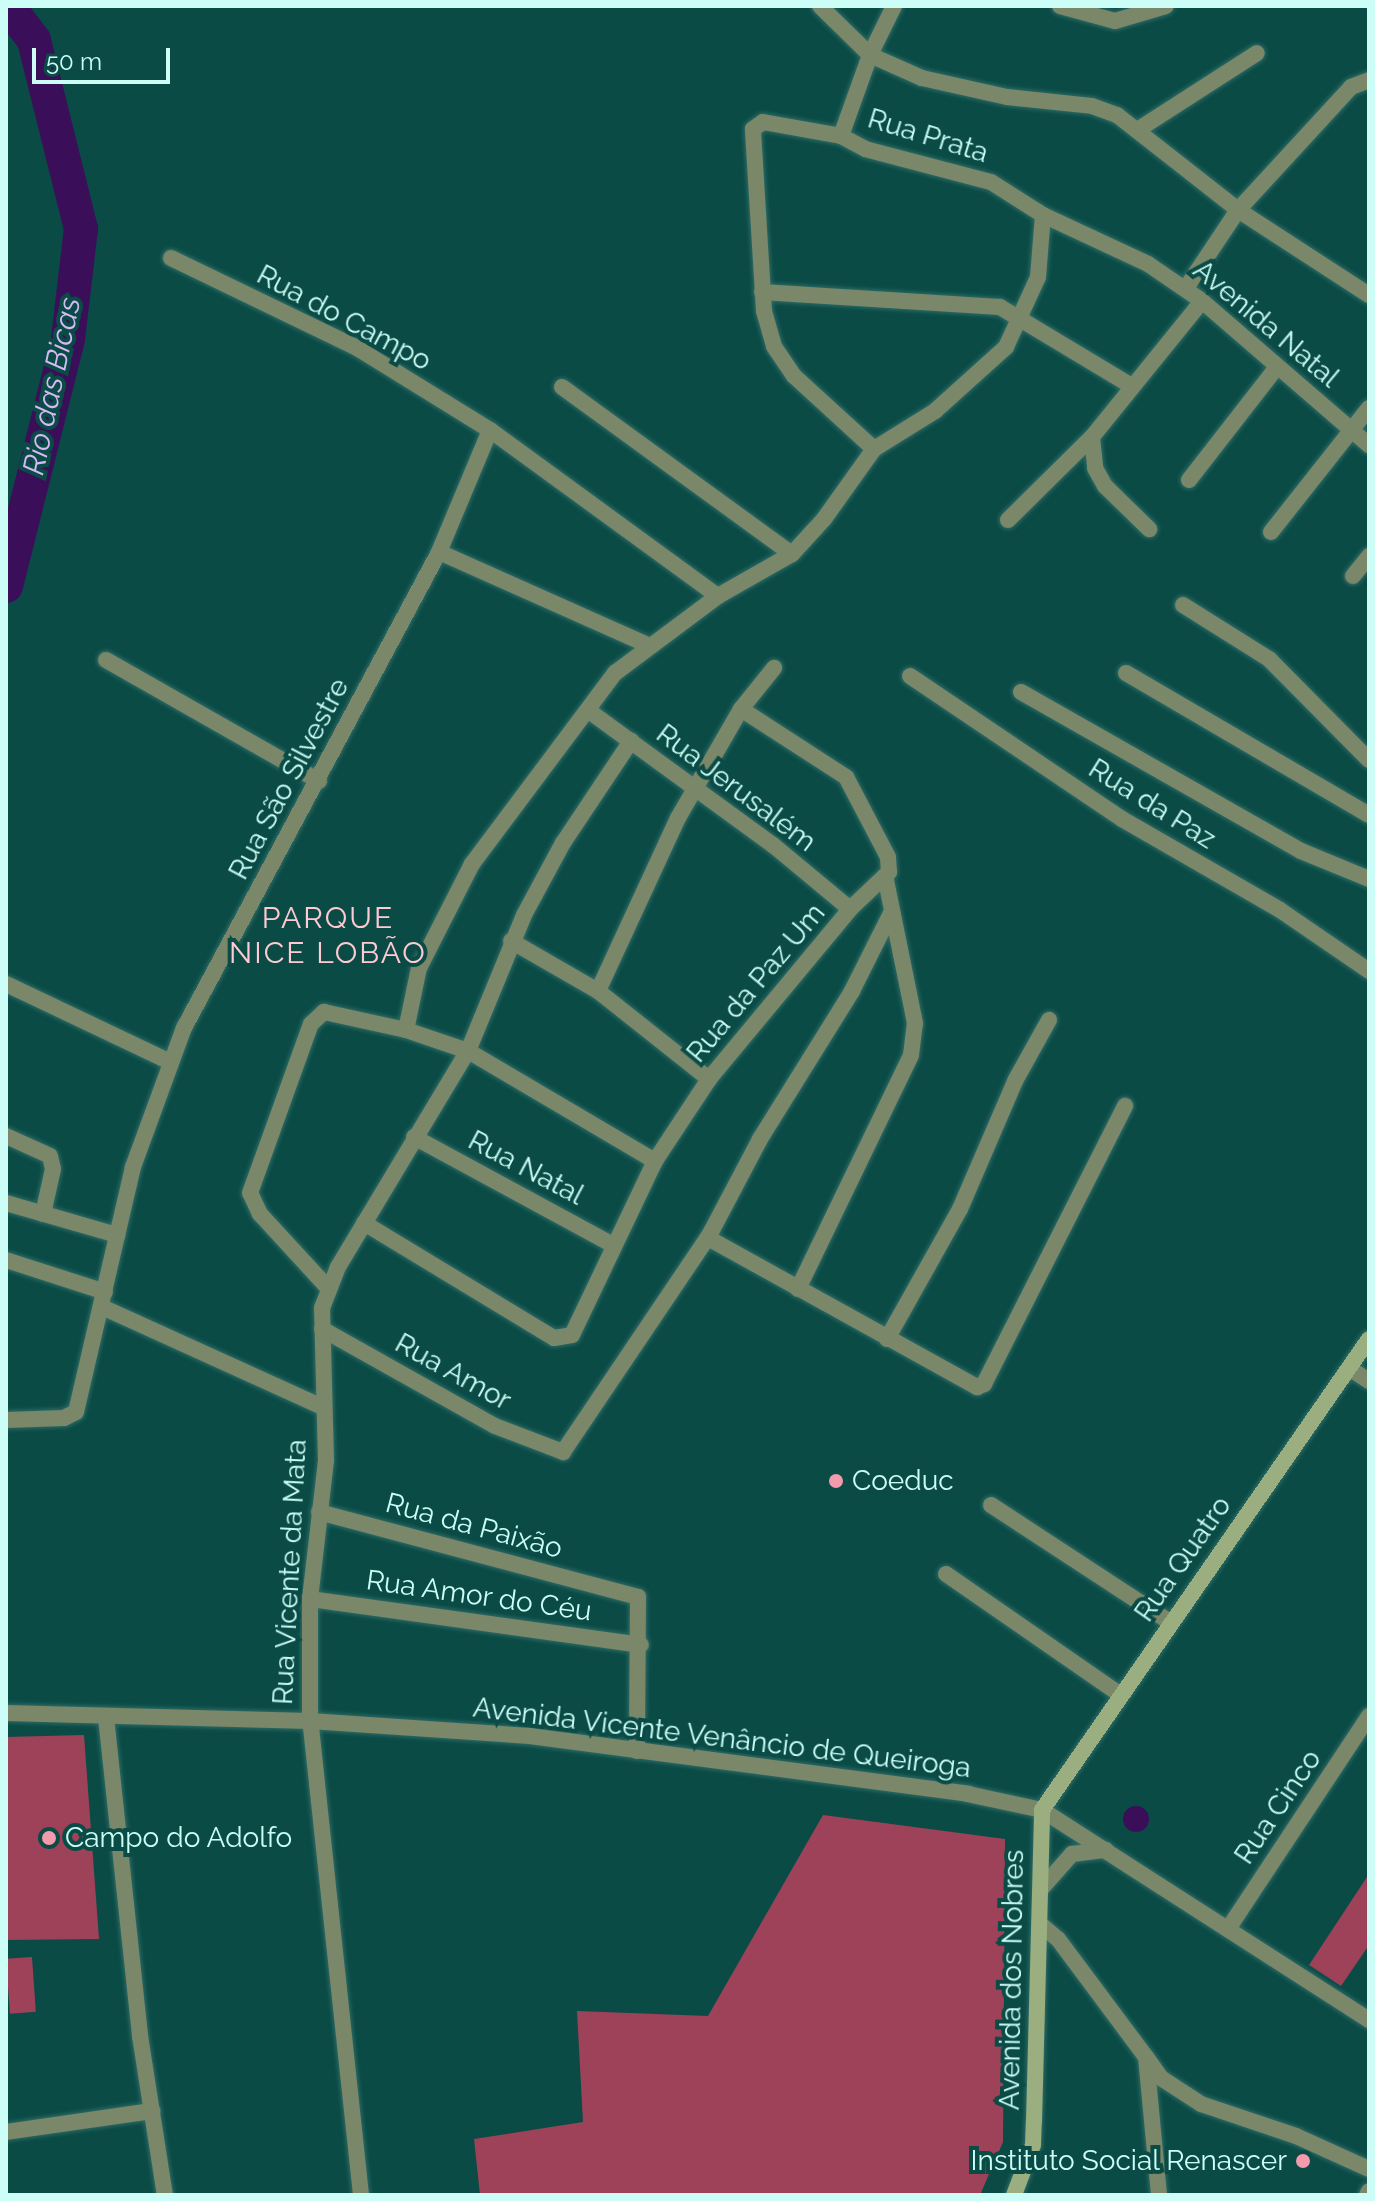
<!DOCTYPE html>
<meta charset="utf-8">
<style>
body{margin:0}
#map{position:relative;width:1375px;height:2201px;overflow:hidden;background:#0b4b46;font-family:Raleway,sans-serif}
div>[style]{position:absolute}
.green>*{inset:0;background:#9d4259;transform-origin:0 0}
.water>*{inset:0;background:#3a0e58}
.round{border-radius:50%}
.river>*{height:34px;margin:-17px;padding:0 17px;transform-origin:17px;border-radius:17px;background:#3a0e58}
.roads{filter:drop-shadow(0 0 2px #2e6b66) drop-shadow(0 0 2px #2e6b66)}
.minor>*{height:16px;margin:-8px;padding:0 8px;transform-origin:8px;border-radius:8px;background:#7a8769}
.tertiary>*{height:16px;margin:-8px;padding:0 8px;transform-origin:8px;border-radius:8px;background:#7a8769}
.secondary>*{height:16px;margin:-8px;padding:0 8px;transform-origin:8px;border-radius:8px;background:#9aae7f}
.dots>*{width:22px;height:22px;translate:-50% -50%;box-sizing:border-box;border:4px solid #0b4b46;border-radius:50%}
span{translate:-50% -50%;white-space:nowrap;text-align:center;line-height:1.15;-webkit-text-stroke:8px #0b4b46;paint-order:stroke}
.street-label{font-size:28px;color:#ccfdf7}
.poi-label{font-size:28px;color:#ccfdf7}
.left{translate:0 -50%;text-align:left}
.right{translate:-100% -50%;text-align:right}
.water-label{font-size:30px;color:#d8b9f8;font-style:italic}
.neighbourhood-label{font-size:30px;color:#fecad3;letter-spacing:2px}
.frame{position:absolute;inset:0;border:8px solid #ccfdf7;pointer-events:none}
.scale{position:absolute;left:32px;top:48px;width:138px;height:36px;box-sizing:border-box;border:4px solid #ccfdf7;border-top:0;padding-left:10px;font-size:24px;line-height:28px;white-space:nowrap;color:#ccfdf7;-webkit-text-stroke:6px #0b4b46;paint-order:stroke}
</style>
<div id="map">
<div class="green">
<div style="clip-path:polygon(84px 1735px,99px 1939px,6px 1940px,6px 1737px)"></div>
<div style="clip-path:polygon(823px 1815px,1005px 1839px,1003px 2142px,980px 2195px,480px 2195px,474px 2139px,583px 2122px,577px 2011px,708px 2016px)"></div>
<div style="clip-path:polygon(1369px 1874px,1369px 1945px,1341px 1986px,1309px 1965px)"></div>
<div style="left:32px;top:1957px;width:55px;height:26px;rotate:86deg"></div>
</div>
<div class="water">
<div class="round" style="left:1123px;top:1806px;width:26px;height:26px"></div>
</div>
<div class="river">
<div style="left:6px;top:586px;width:255px;rotate:-75.9deg"></div>
<div style="left:68px;top:339px;width:111px;rotate:-83.3deg"></div>
<div style="left:81px;top:229px;width:195px;rotate:-104deg"></div>
<div style="left:34px;top:40px;width:43px;rotate:-127.4deg"></div>
</div>
<div class="roads">
<div class="minor">
<div style="left:820px;top:6px;width:70px;rotate:44.4deg"></div>
<div style="left:870px;top:55px;width:57px;rotate:23.9deg"></div>
<div style="left:922px;top:78px;width:87px;rotate:12.6deg"></div>
<div style="left:1007px;top:97px;width:85px;rotate:6deg"></div>
<div style="left:1092px;top:106px;width:27px;rotate:20deg"></div>
<div style="left:1117px;top:115px;width:154px;rotate:38.1deg"></div>
<div style="left:1238px;top:210px;width:156px;rotate:33deg"></div>
<div style="left:1060px;top:6px;width:57px;rotate:15.3deg"></div>
<div style="left:1115px;top:21px;width:53px;rotate:-16.4deg"></div>
<div style="left:1139px;top:129px;width:140px;rotate:-32.8deg"></div>
<div style="left:841px;top:136px;width:86px;rotate:-70.3deg"></div>
<div style="left:870px;top:55px;width:55px;rotate:-63.9deg"></div>
<div style="left:171px;top:258px;width:207px;rotate:25.8deg"></div>
<div style="left:357px;top:348px;width:156px;rotate:31.7deg"></div>
<div style="left:490px;top:430px;width:282px;rotate:36.1deg"></div>
<div style="left:1186px;top:288px;width:94px;rotate:-56.3deg"></div>
<div style="left:1238px;top:210px;width:167px;rotate:-47.4deg"></div>
<div style="left:1351px;top:87px;width:19px;rotate:-21deg"></div>
<div style="left:762px;top:292px;width:238px;rotate:3.6deg"></div>
<div style="left:1000px;top:307px;width:152px;rotate:31deg"></div>
<div style="left:562px;top:387px;width:284px;rotate:36deg"></div>
<div style="left:1092px;top:437px;width:31px;rotate:84deg"></div>
<div style="left:1095px;top:468px;width:21px;rotate:61deg"></div>
<div style="left:1105px;top:486px;width:62px;rotate:44.3deg"></div>
<div style="left:874px;top:449px;width:108px;rotate:-137.6deg"></div>
<div style="left:794px;top:376px;width:36px;rotate:-124deg"></div>
<div style="left:774px;top:346px;width:36px;rotate:-106deg"></div>
<div style="left:764px;top:311px;width:182px;rotate:-93.5deg"></div>
<div style="left:753px;top:129px;width:12px;rotate:-35deg"></div>
<div style="left:763px;top:122px;width:79px;rotate:10.2deg"></div>
<div style="left:841px;top:136px;width:27px;rotate:28deg"></div>
<div style="left:865px;top:149px;width:130px;rotate:14.7deg"></div>
<div style="left:991px;top:182px;width:62px;rotate:32.4deg"></div>
<div style="left:1043px;top:215px;width:116px;rotate:25deg"></div>
<div style="left:1148px;top:264px;width:65px;rotate:34.4deg"></div>
<div style="left:1202px;top:301px;width:221px;rotate:40.8deg"></div>
<div style="left:1189px;top:480px;width:143px;rotate:-52.1deg"></div>
<div style="left:1008px;top:520px;width:118px;rotate:-44.7deg"></div>
<div style="left:1092px;top:437px;width:175px;rotate:-51deg"></div>
<div style="left:1271px;top:532px;width:158px;rotate:-51.7deg"></div>
<div style="left:439px;top:552px;width:231px;rotate:24deg"></div>
<div style="left:1353px;top:576px;width:26px;rotate:-51deg"></div>
<div style="left:1183px;top:605px;width:102px;rotate:32.1deg"></div>
<div style="left:1269px;top:659px;width:142px;rotate:45.3deg"></div>
<div style="left:106px;top:660px;width:245px;rotate:29.6deg"></div>
<div style="left:1126px;top:673px;width:281px;rotate:30.3deg"></div>
<div style="left:910px;top:676px;width:256px;rotate:34deg"></div>
<div style="left:1122px;top:819px;width:182px;rotate:29.9deg"></div>
<div style="left:1280px;top:910px;width:108px;rotate:34.4deg"></div>
<div style="left:1021px;top:692px;width:322px;rotate:29.6deg"></div>
<div style="left:1301px;top:851px;width:74px;rotate:22.4deg"></div>
<div style="left:589px;top:711px;width:228px;rotate:36.1deg"></div>
<div style="left:773px;top:845px;width:100px;rotate:39.7deg"></div>
<div style="left:511px;top:941px;width:100px;rotate:29.9deg"></div>
<div style="left:598px;top:991px;width:142px;rotate:38.4deg"></div>
<div style="left:6px;top:984px;width:182px;rotate:25.4deg"></div>
<div style="left:598px;top:991px;width:191px;rotate:-65.2deg"></div>
<div style="left:678px;top:818px;width:126px;rotate:-60deg"></div>
<div style="left:741px;top:709px;width:53px;rotate:-51.2deg"></div>
<div style="left:406px;top:1030px;width:63px;rotate:-78.2deg"></div>
<div style="left:419px;top:968px;width:117px;rotate:-63deg"></div>
<div style="left:472px;top:864px;width:239px;rotate:-53.2deg"></div>
<div style="left:615px;top:673px;width:129px;rotate:-36.8deg"></div>
<div style="left:718px;top:596px;width:85px;rotate:-29.6deg"></div>
<div style="left:792px;top:554px;width:47px;rotate:-47.6deg"></div>
<div style="left:824px;top:519px;width:86px;rotate:-54.5deg"></div>
<div style="left:874px;top:449px;width:72px;rotate:-31.9deg"></div>
<div style="left:935px;top:411px;width:96px;rotate:-42deg"></div>
<div style="left:1006px;top:347px;width:77px;rotate:-65.4deg"></div>
<div style="left:1038px;top:277px;width:62px;rotate:-85.4deg"></div>
<div style="left:6px;top:1136px;width:48px;rotate:24.4deg"></div>
<div style="left:50px;top:1156px;width:13px;rotate:77deg"></div>
<div style="left:53px;top:1169px;width:46px;rotate:102.5deg"></div>
<div style="left:414px;top:1137px;width:226px;rotate:28.5deg"></div>
<div style="left:6px;top:1203px;width:116px;rotate:16.1deg"></div>
<div style="left:364px;top:1223px;width:222px;rotate:31.2deg"></div>
<div style="left:554px;top:1338px;width:18px;rotate:-9deg"></div>
<div style="left:572px;top:1335px;width:193px;rotate:-64.5deg"></div>
<div style="left:655px;top:1161px;width:98px;rotate:-56.6deg"></div>
<div style="left:709px;top:1079px;width:221px;rotate:-50.3deg"></div>
<div style="left:850px;top:909px;width:54px;rotate:-43.5deg"></div>
<div style="left:889px;top:872px;width:15px;rotate:-94deg"></div>
<div style="left:888px;top:857px;width:90px;rotate:-117.7deg"></div>
<div style="left:846px;top:777px;width:125px;rotate:-147.1deg"></div>
<div style="left:708px;top:1238px;width:308px;rotate:29deg"></div>
<div style="left:977px;top:1387px;width:8px;rotate:-23deg"></div>
<div style="left:984px;top:1384px;width:312px;rotate:-63.1deg"></div>
<div style="left:6px;top:1260px;width:104px;rotate:17.9deg"></div>
<div style="left:329px;top:1289px;width:102px;rotate:-132.6deg"></div>
<div style="left:260px;top:1214px;width:23px;rotate:-115deg"></div>
<div style="left:250px;top:1193px;width:180px;rotate:-70.2deg"></div>
<div style="left:311px;top:1024px;width:18px;rotate:-43deg"></div>
<div style="left:324px;top:1012px;width:84px;rotate:12.4deg"></div>
<div style="left:406px;top:1030px;width:65px;rotate:18.7deg"></div>
<div style="left:468px;top:1051px;width:217px;rotate:30.5deg"></div>
<div style="left:798px;top:1289px;width:260px;rotate:-64.2deg"></div>
<div style="left:911px;top:1055px;width:32px;rotate:-83deg"></div>
<div style="left:915px;top:1023px;width:150px;rotate:-101.5deg"></div>
<div style="left:102px;top:1307px;width:242px;rotate:24.4deg"></div>
<div style="left:322px;top:1329px;width:198px;rotate:29.3deg"></div>
<div style="left:495px;top:1426px;width:73px;rotate:20.9deg"></div>
<div style="left:563px;top:1452px;width:263px;rotate:-56deg"></div>
<div style="left:710px;top:1234px;width:107px;rotate:-62.2deg"></div>
<div style="left:760px;top:1139px;width:174px;rotate:-58.1deg"></div>
<div style="left:852px;top:991px;width:87px;rotate:-63.4deg"></div>
<div style="left:887px;top:1339px;width:149px;rotate:-60.7deg"></div>
<div style="left:960px;top:1209px;width:139px;rotate:-66.7deg"></div>
<div style="left:1015px;top:1081px;width:70px;rotate:-60.9deg"></div>
<div style="left:1349px;top:1368px;width:24px;rotate:33deg"></div>
<div style="left:6px;top:1420px;width:58px;rotate:-2deg"></div>
<div style="left:64px;top:1418px;width:13px;rotate:-27deg"></div>
<div style="left:76px;top:1412px;width:252px;rotate:-76.9deg"></div>
<div style="left:133px;top:1167px;width:148px;rotate:-69.9deg"></div>
<div style="left:184px;top:1028px;width:540px;rotate:-61.82deg"></div>
<div style="left:439px;top:552px;width:132px;rotate:-67.3deg"></div>
<div style="left:991px;top:1505px;width:215px;rotate:33.2deg"></div>
<div style="left:319px;top:1512px;width:330px;rotate:14.9deg"></div>
<div style="left:638px;top:1597px;width:154px;rotate:90.4deg"></div>
<div style="left:946px;top:1574px;width:213px;rotate:34.7deg"></div>
<div style="left:310px;top:1599px;width:334px;rotate:7.9deg"></div>
<div style="left:106px;top:1717px;width:321px;rotate:83.9deg"></div>
<div style="left:140px;top:2036px;width:161px;rotate:81.1deg"></div>
<div style="left:1040px;top:1924px;width:23px;rotate:40deg"></div>
<div style="left:1058px;top:1939px;width:147px;rotate:53.3deg"></div>
<div style="left:1146px;top:2057px;width:139px;rotate:84.6deg"></div>
<div style="left:1230px;top:1926px;width:252px;rotate:-56.5deg"></div>
<div style="left:1147px;top:2058px;width:24px;rotate:55deg"></div>
<div style="left:1161px;top:2078px;width:48px;rotate:33deg"></div>
<div style="left:1201px;top:2104px;width:100px;rotate:18.6deg"></div>
<div style="left:1296px;top:2136px;width:80px;rotate:24.3deg"></div>
<div style="left:6px;top:2132px;width:148px;rotate:-8.2deg"></div>
<div style="left:361px;top:2195px;width:477px;rotate:-96.1deg"></div>
<div style="left:310px;top:1721px;width:122px;rotate:-90deg"></div>
<div style="left:310px;top:1599px;width:140px;rotate:-83.4deg"></div>
<div style="left:326px;top:1460px;width:152px;rotate:-91.5deg"></div>
<div style="left:322px;top:1308px;width:44px;rotate:-68.7deg"></div>
<div style="left:338px;top:1267px;width:252px;rotate:-59deg"></div>
<div style="left:468px;top:1051px;width:147px;rotate:-67.6deg"></div>
<div style="left:524px;top:915px;width:82px;rotate:-61.6deg"></div>
<div style="left:563px;top:843px;width:123px;rotate:-56.3deg"></div>
<div style="left:1367px;top:2195px;width:4px;rotate:-63deg"></div>
</div>
<div class="tertiary">
<div style="left:6px;top:1713px;width:304px;rotate:1.5deg"></div>
<div style="left:310px;top:1721px;width:221px;rotate:3.9deg"></div>
<div style="left:530px;top:1736px;width:442px;rotate:7.5deg"></div>
<div style="left:968px;top:1794px;width:76px;rotate:12.2deg"></div>
<div style="left:1042px;top:1810px;width:389px;rotate:32.7deg"></div>
<div style="left:1041px;top:1889px;width:47px;rotate:-48.5deg"></div>
<div style="left:1072px;top:1854px;width:34px;rotate:-7deg"></div>
</div>
<div class="secondary">
<div style="left:1014px;top:2195px;width:53px;rotate:-69.2deg"></div>
<div style="left:1033px;top:2145px;width:24px;rotate:-88deg"></div>
<div style="left:1034px;top:2121px;width:311px;rotate:-88.5deg"></div>
<div style="left:1042px;top:1810px;width:573px;rotate:-55.23deg"></div>
</div>
</div>
<div class="dots">
<div style="left:836px;top:1481px;background:#f39aac"></div>
<div style="left:49px;top:1838px;background:#f39aac"></div>
<div style="left:1303px;top:2161px;background:#f39aac"></div>
</div>
<div class="street-label">
<span style="left:928px;top:136px;rotate:17deg">Rua Prata</span>
<span style="left:344px;top:318px;rotate:28deg">Rua do Campo</span>
<span style="left:1266px;top:324px;rotate:40deg">Avenida Natal</span>
<span style="left:289px;top:779px;rotate:-62deg">Rua São Silvestre</span>
<span style="left:736px;top:788px;rotate:37deg">Rua Jerusalém</span>
<span style="left:1152px;top:804px;rotate:32deg">Rua da Paz</span>
<span style="left:756px;top:983px;rotate:-50deg">Rua da Paz Um</span>
<span style="left:526px;top:1168px;rotate:28deg">Rua Natal</span>
<span style="left:453px;top:1372px;rotate:29deg">Rua Amor</span>
<span style="left:474px;top:1526px;rotate:15deg">Rua da Paixão</span>
<span style="left:1183px;top:1559px;rotate:-55deg">Rua Quatro</span>
<span style="left:290px;top:1572px;rotate:-87deg">Rua Vicente da Mata</span>
<span style="left:479px;top:1596px;rotate:8deg">Rua Amor do Céu</span>
<span style="left:722px;top:1738px;rotate:7deg">Avenida Vicente Venâncio de Queiroga</span>
<span style="left:1278px;top:1807px;rotate:-56deg">Rua Cinco</span>
<span style="left:1012px;top:1980px;rotate:-89deg">Avenida dos Nobres</span>
</div>
<div class="poi-label">
<span class="left" style="left:852px;top:1481px">Coeduc</span>
<span class="left" style="left:65px;top:1838px">Campo do Adolfo</span>
<span class="right" style="left:1287px;top:2161px">Instituto Social Renascer</span>
</div>
<div class="water-label">
<span style="left:52px;top:386px;rotate:-78deg">Rio das Bicas</span>
</div>
<div class="neighbourhood-label">
<span style="left:328px;top:935px">PARQUE<br>NICE LOBÃO</span>
</div>
<div class="frame"></div>
<div class="scale">50 m</div>
</div>
